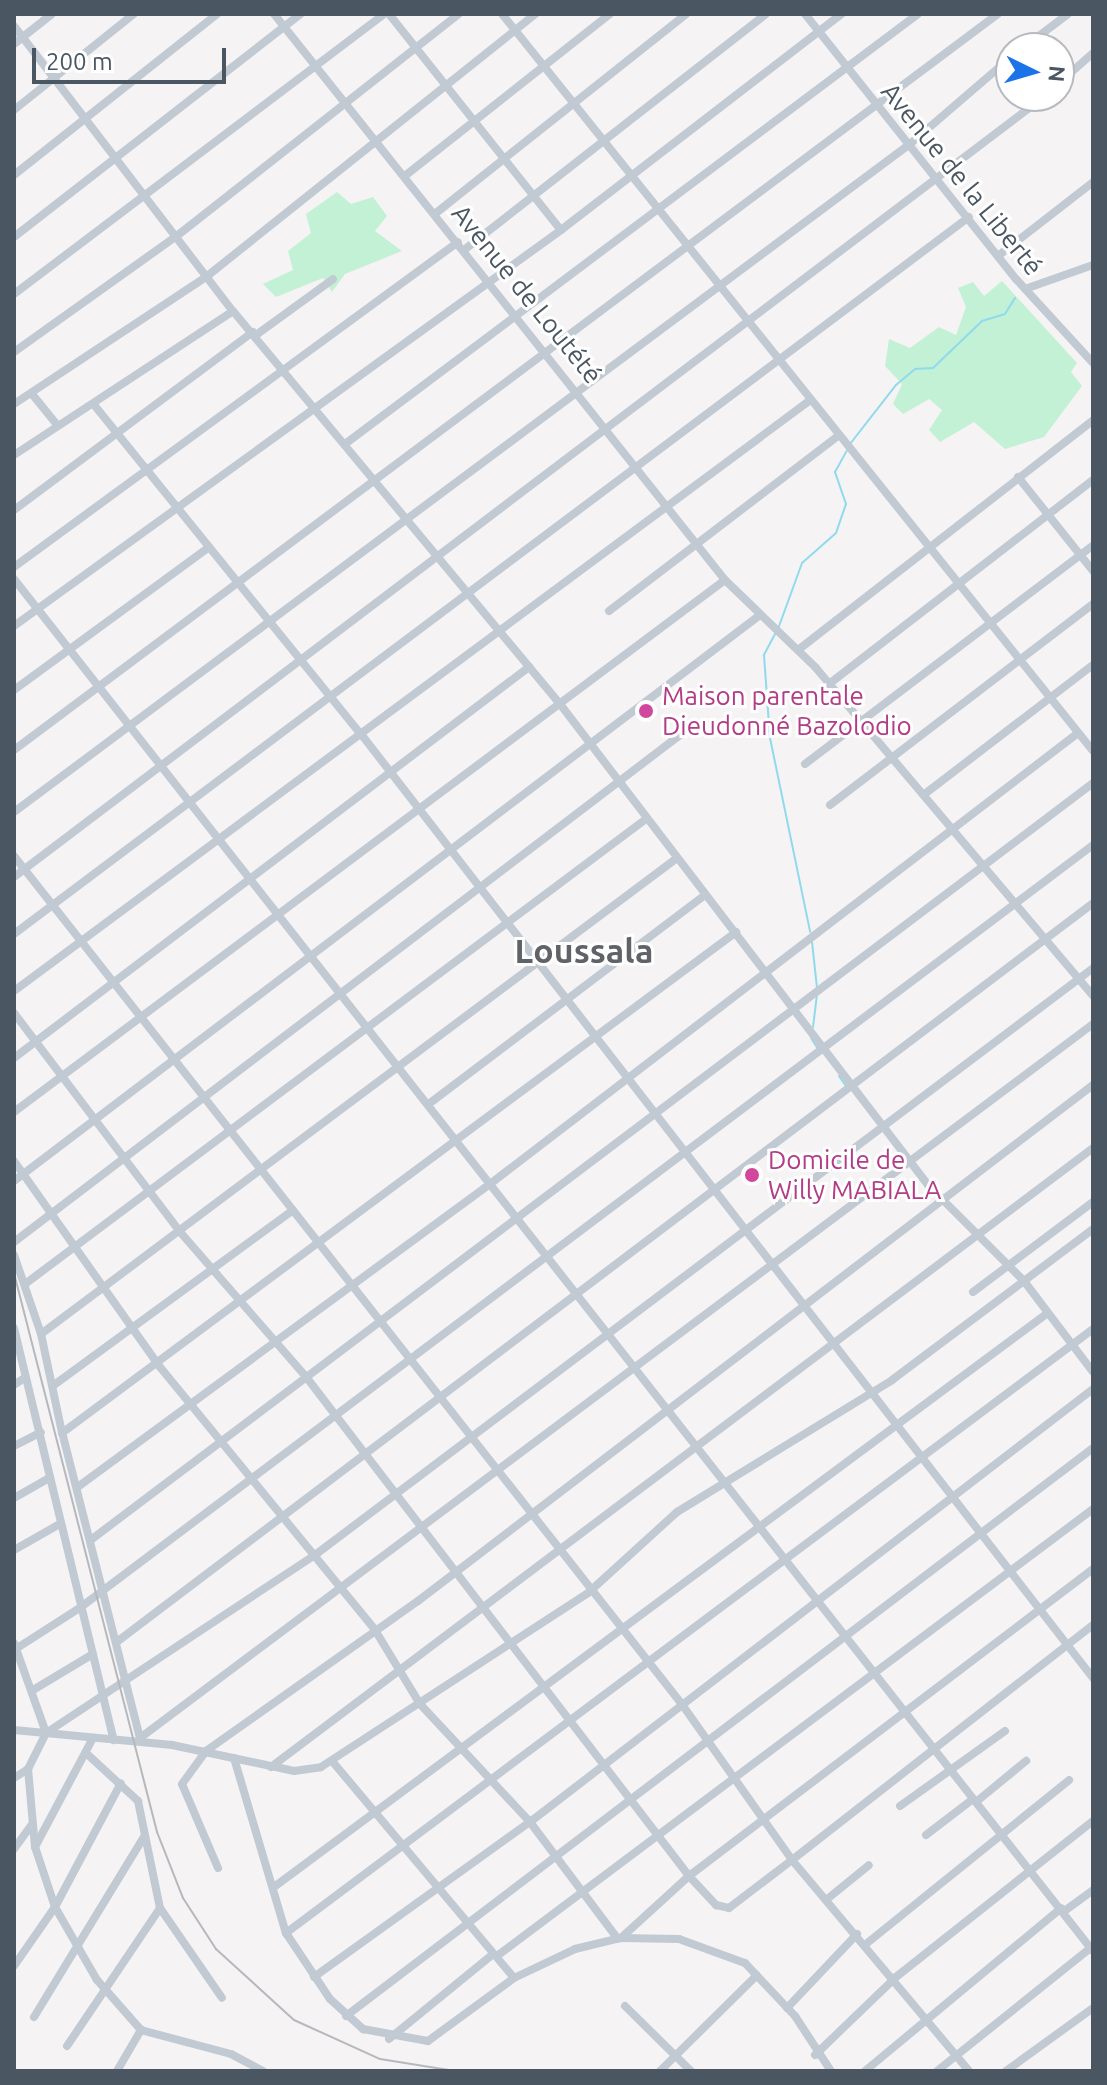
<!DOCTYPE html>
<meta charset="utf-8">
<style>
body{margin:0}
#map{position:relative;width:1107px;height:2085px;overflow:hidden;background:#f5f3f3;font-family:Ubuntu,sans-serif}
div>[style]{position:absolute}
.green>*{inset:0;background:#c3f1d5}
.stream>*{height:2px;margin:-1px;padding:0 1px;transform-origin:1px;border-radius:1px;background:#90daee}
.minor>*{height:8px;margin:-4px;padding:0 4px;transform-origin:4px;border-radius:4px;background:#c1cad2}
.rail>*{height:2px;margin:-1px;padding:0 1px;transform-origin:1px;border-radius:1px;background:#b5b8bd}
.dots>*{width:22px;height:22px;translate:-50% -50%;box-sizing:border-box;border:4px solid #fff;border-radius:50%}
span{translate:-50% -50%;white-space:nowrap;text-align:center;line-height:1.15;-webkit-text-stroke:6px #fff;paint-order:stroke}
.street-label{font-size:26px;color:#4a5661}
.hotel-label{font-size:26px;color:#b23c85}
.left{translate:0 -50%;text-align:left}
.district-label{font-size:34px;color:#5f6368;font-weight:700}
.frame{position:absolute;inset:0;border:16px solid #4a5661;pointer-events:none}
.north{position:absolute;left:995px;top:32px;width:80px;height:80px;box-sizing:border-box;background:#fff;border:2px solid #b7bbc0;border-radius:50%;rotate:95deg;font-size:22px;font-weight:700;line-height:32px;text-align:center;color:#4a5661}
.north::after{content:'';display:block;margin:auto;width:28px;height:36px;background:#1a73e8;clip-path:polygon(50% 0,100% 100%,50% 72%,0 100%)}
.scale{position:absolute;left:32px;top:48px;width:194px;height:36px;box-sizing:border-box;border:4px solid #4a5661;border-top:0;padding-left:10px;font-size:24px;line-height:28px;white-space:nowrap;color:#4a5661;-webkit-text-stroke:6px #fff;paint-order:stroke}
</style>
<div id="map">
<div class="green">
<div style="clip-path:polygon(337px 192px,351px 204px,373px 197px,387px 216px,375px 231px,402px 251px,345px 274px,332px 292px,323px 278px,276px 297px,263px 284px,293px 270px,288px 251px,311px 233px,306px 214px)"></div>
<div style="clip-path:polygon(1002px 281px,1077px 363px,1071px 372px,1082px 386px,1044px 437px,1005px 449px,974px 422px,940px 442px,929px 430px,942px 410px,929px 399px,903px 414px,893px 404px,902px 384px,885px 366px,889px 339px,910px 348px,939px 327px,956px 335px,966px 307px,958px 288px,973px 282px,984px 296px)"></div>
</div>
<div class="stream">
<div style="left:850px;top:444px;width:75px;rotate:-52.1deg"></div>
<div style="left:896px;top:385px;width:25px;rotate:-40deg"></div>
<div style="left:915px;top:369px;width:18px;rotate:-3deg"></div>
<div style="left:933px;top:368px;width:68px;rotate:-43.8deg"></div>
<div style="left:982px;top:321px;width:24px;rotate:-17deg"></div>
<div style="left:1005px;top:314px;width:19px;rotate:-58deg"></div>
<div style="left:778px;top:629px;width:70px;rotate:-70deg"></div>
<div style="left:802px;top:563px;width:45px;rotate:-41.4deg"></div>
<div style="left:836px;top:533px;width:31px;rotate:-71deg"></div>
<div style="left:846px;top:504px;width:34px;rotate:-109deg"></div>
<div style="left:835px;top:472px;width:25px;rotate:-61deg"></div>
<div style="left:775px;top:634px;width:24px;rotate:118deg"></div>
<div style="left:764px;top:655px;width:83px;rotate:85.9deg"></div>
<div style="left:770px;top:738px;width:198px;rotate:78.3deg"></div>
<div style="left:812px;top:942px;width:46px;rotate:83.8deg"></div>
<div style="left:813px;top:1027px;width:33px;rotate:-83deg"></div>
<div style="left:811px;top:1038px;width:13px;rotate:58deg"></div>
<div style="left:839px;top:1076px;width:12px;rotate:55deg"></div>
</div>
<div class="minor">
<div style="left:274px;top:14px;width:724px;rotate:51.45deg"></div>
<div style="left:725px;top:580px;width:127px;rotate:44deg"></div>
<div style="left:816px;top:668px;width:429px;rotate:49.8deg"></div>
<div style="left:389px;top:14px;width:276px;rotate:51.5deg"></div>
<div style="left:502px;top:14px;width:945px;rotate:51.27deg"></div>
<div style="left:805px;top:14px;width:339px;rotate:51.5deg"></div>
<div style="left:1016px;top:279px;width:114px;rotate:47.5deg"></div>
<div style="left:14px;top:26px;width:359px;rotate:52.5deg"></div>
<div style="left:233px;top:311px;width:511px;rotate:50.24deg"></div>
<div style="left:560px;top:704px;width:606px;rotate:52.58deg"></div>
<div style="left:928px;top:1185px;width:136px;rotate:45deg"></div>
<div style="left:1024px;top:1281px;width:114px;rotate:52.8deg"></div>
<div style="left:14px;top:44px;width:48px;rotate:-38.3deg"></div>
<div style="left:1023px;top:48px;width:56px;rotate:-37.1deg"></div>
<div style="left:1059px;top:83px;width:45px;rotate:-41.4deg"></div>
<div style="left:14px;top:110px;width:154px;rotate:-38.7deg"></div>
<div style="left:14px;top:175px;width:259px;rotate:-38.4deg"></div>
<div style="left:406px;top:175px;width:260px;rotate:-38.3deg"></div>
<div style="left:436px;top:213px;width:320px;rotate:-38.5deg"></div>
<div style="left:14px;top:237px;width:363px;rotate:-37.9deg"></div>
<div style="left:464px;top:250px;width:383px;rotate:-38deg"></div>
<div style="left:998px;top:256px;width:120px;rotate:-37.9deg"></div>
<div style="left:1025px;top:289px;width:72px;rotate:-19.4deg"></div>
<div style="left:14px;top:294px;width:464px;rotate:-37.1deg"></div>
<div style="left:256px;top:335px;width:95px;rotate:-36deg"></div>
<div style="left:14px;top:352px;width:201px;rotate:-35.5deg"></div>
<div style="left:178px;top:235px;width:357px;rotate:-38.2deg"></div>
<div style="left:32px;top:394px;width:40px;rotate:51deg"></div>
<div style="left:14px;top:404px;width:230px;rotate:-33.5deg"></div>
<div style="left:206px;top:277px;width:422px;rotate:-38.6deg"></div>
<div style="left:95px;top:406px;width:422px;rotate:51deg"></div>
<div style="left:361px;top:734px;width:1195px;rotate:52.21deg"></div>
<div style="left:345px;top:444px;width:716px;rotate:-36.89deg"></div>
<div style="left:14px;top:455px;width:262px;rotate:-33.3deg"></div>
<div style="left:1018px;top:477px;width:120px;rotate:51.4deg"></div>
<div style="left:14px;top:510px;width:298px;rotate:-36.7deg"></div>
<div style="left:14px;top:567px;width:550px;rotate:-36.2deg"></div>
<div style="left:14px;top:579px;width:1745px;rotate:51.82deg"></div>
<div style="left:609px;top:611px;width:288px;rotate:-37.4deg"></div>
<div style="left:14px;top:626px;width:675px;rotate:-35.9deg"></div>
<div style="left:561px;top:230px;width:354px;rotate:-37.6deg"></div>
<div style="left:798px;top:650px;width:374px;rotate:-37.9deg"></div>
<div style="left:829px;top:684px;width:334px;rotate:-37.7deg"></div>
<div style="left:14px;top:690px;width:239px;rotate:-36.2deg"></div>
<div style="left:14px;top:750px;width:1229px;rotate:-36.8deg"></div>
<div style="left:805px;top:764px;width:362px;rotate:-37.2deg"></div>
<div style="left:926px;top:793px;width:210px;rotate:-37.5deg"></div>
<div style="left:830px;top:805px;width:331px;rotate:-37.4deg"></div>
<div style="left:14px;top:812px;width:1118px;rotate:-36.71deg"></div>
<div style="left:910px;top:144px;width:133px;rotate:-40.7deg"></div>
<div style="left:14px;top:856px;width:1078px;rotate:51.78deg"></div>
<div style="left:681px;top:1703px;width:192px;rotate:54.7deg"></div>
<div style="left:792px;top:1860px;width:382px;rotate:-38deg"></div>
<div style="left:14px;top:877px;width:1293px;rotate:-37.14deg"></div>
<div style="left:14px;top:934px;width:1194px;rotate:-36.9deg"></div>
<div style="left:14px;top:991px;width:990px;rotate:-36.58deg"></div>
<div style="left:14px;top:1013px;width:276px;rotate:52.8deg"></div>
<div style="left:181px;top:1233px;width:192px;rotate:49deg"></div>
<div style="left:307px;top:1378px;width:628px;rotate:52.51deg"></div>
<div style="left:689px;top:1876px;width:40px;rotate:47deg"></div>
<div style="left:716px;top:1905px;width:13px;rotate:13deg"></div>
<div style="left:729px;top:1908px;width:79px;rotate:-37.3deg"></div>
<div style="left:792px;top:1860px;width:275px;rotate:50deg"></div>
<div style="left:14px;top:1058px;width:647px;rotate:-37.21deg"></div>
<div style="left:430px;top:1103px;width:345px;rotate:-37.1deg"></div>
<div style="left:14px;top:1112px;width:888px;rotate:-36.81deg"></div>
<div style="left:14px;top:1161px;width:252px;rotate:54.7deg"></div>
<div style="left:160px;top:1367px;width:340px;rotate:50.7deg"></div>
<div style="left:375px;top:1630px;width:87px;rotate:58.7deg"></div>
<div style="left:420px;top:1704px;width:161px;rotate:47deg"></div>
<div style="left:530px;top:1822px;width:146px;rotate:53.1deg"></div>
<div style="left:14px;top:1181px;width:936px;rotate:-37.19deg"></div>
<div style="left:14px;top:1242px;width:837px;rotate:-37.28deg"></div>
<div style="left:14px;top:1255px;width:83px;rotate:71.1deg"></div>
<div style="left:41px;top:1334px;width:101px;rotate:78deg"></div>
<div style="left:25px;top:1284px;width:776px;rotate:-36.83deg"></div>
<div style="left:973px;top:1292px;width:150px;rotate:-36.9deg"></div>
<div style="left:14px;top:1328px;width:424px;rotate:76.4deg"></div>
<div style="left:41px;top:1334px;width:794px;rotate:-36.81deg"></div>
<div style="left:14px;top:1385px;width:14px;rotate:-34deg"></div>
<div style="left:54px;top:1385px;width:296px;rotate:-36.2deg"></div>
<div style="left:14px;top:1446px;width:30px;rotate:-27deg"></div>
<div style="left:79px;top:1486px;width:510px;rotate:-36.31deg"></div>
<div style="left:490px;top:1184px;width:741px;rotate:-37.49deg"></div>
<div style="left:14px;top:1498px;width:40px;rotate:-29.7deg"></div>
<div style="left:92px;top:1539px;width:1254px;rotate:-37.06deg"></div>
<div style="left:14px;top:1550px;width:51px;rotate:-29.6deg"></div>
<div style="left:118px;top:1641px;width:1223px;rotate:-37.12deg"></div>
<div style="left:14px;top:1643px;width:96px;rotate:70.4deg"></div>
<div style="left:14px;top:1650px;width:80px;rotate:-32.7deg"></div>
<div style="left:81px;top:1607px;width:1267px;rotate:-36.98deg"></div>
<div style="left:33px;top:1690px;width:70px;rotate:-31deg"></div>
<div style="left:14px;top:1730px;width:159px;rotate:5.4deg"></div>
<div style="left:172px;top:1745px;width:125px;rotate:12deg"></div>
<div style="left:294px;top:1771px;width:27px;rotate:-8deg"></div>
<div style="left:321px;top:1767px;width:319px;rotate:-33.1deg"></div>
<div style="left:588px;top:1593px;width:120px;rotate:-42.3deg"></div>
<div style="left:677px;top:1512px;width:252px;rotate:-31.5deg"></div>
<div style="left:892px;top:1380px;width:251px;rotate:-36.9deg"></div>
<div style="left:140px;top:1738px;width:1191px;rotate:-36.84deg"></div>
<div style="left:141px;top:1742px;width:319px;rotate:-104.3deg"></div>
<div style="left:62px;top:1433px;width:840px;rotate:-36.62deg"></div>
<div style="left:86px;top:1753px;width:71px;rotate:42.7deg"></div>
<div style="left:138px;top:1801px;width:109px;rotate:78.4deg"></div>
<div style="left:160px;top:1908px;width:109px;rotate:55.4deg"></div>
<div style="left:234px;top:1758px;width:183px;rotate:73.5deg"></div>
<div style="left:286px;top:1933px;width:79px;rotate:56.3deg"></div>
<div style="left:330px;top:1999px;width:45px;rotate:42.3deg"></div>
<div style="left:363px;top:2029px;width:66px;rotate:10.5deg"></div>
<div style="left:428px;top:2041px;width:107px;rotate:-36.2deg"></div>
<div style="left:514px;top:1978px;width:68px;rotate:-25.4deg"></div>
<div style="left:575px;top:1949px;width:46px;rotate:-13.7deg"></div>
<div style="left:620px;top:1938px;width:59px;rotate:1deg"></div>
<div style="left:679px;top:1939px;width:70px;rotate:20deg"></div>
<div style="left:745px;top:1963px;width:73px;rotate:46.7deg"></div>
<div style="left:795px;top:2016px;width:66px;rotate:56.8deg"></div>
<div style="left:332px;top:1761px;width:283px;rotate:50deg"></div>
<div style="left:271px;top:1767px;width:1029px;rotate:-36.98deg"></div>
<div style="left:14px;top:1778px;width:17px;rotate:-33deg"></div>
<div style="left:976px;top:1802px;width:65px;rotate:-39.4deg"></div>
<div style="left:900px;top:1806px;width:129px;rotate:-35.5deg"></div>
<div style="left:926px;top:1835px;width:59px;rotate:-37.5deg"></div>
<div style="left:35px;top:1847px;width:123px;rotate:-62deg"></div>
<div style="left:14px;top:1849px;width:29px;rotate:-54deg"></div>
<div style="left:218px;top:1868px;width:91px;rotate:-113.2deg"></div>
<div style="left:182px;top:1784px;width:41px;rotate:-54deg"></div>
<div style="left:206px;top:1751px;width:260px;rotate:-35.3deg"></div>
<div style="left:418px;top:1601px;width:850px;rotate:-37.4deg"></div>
<div style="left:274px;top:1887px;width:960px;rotate:-36.57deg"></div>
<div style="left:826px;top:1900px;width:55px;rotate:-39.1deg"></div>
<div style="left:1063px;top:1912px;width:37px;rotate:-36deg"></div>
<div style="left:286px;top:1933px;width:1008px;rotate:-36.81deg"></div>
<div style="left:621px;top:1938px;width:92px;rotate:-42.4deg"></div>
<div style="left:689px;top:1876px;width:507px;rotate:-37.23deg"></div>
<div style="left:866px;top:1944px;width:261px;rotate:-38.9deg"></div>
<div style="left:497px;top:1956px;width:745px;rotate:-36.87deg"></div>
<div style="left:14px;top:1966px;width:72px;rotate:-55.2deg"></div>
<div style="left:55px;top:1907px;width:140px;rotate:-62deg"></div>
<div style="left:314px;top:1977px;width:266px;rotate:-35.7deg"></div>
<div style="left:530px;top:1822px;width:710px;rotate:-37.56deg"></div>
<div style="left:625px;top:2006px;width:93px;rotate:44.6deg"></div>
<div style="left:787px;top:2008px;width:102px;rotate:-46.6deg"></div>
<div style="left:346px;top:2016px;width:938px;rotate:-37.25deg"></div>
<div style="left:34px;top:2017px;width:211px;rotate:-58.6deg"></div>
<div style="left:389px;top:2039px;width:133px;rotate:-39.2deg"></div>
<div style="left:67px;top:2046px;width:166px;rotate:-56deg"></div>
<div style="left:815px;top:2055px;width:112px;rotate:-43.9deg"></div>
<div style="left:896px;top:1977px;width:251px;rotate:-38.4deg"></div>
<div style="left:117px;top:2071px;width:48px;rotate:-59.7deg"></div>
<div style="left:263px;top:2071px;width:36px;rotate:-152deg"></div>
<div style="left:231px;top:2054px;width:93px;rotate:-165.1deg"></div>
<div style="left:141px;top:2030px;width:67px;rotate:-131.3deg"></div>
<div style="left:97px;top:1980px;width:84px;rotate:-119.9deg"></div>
<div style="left:55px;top:1907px;width:63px;rotate:-108.4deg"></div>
<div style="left:35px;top:1847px;width:78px;rotate:-95.1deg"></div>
<div style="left:28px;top:1769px;width:40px;rotate:-63.4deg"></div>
<div style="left:46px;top:1733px;width:323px;rotate:-33.5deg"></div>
<div style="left:315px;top:1555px;width:975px;rotate:-37.03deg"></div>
<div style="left:660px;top:2071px;width:136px;rotate:-44.7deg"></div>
<div style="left:865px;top:2071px;width:255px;rotate:-39.7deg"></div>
<div style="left:937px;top:2071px;width:198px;rotate:-38.7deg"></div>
<div style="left:1006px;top:2071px;width:107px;rotate:-35.9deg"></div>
</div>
<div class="rail">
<div style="left:14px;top:1273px;width:577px;rotate:75.65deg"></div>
<div style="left:157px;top:1832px;width:71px;rotate:68.5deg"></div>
<div style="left:183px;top:1898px;width:61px;rotate:57.1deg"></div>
<div style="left:216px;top:1949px;width:105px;rotate:42.3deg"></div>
<div style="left:294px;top:2020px;width:94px;rotate:24.4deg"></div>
<div style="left:380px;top:2059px;width:76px;rotate:9.1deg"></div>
</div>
<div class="dots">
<div style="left:646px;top:711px;background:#d1479c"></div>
<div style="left:752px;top:1175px;background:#d1479c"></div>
</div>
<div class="street-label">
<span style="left:962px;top:179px;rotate:51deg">Avenue de la Liberté</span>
<span style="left:527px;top:294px;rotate:51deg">Avenue de Loutété</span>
</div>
<div class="hotel-label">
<span class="left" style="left:662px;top:711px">Maison parentale<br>Dieudonné Bazolodio</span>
<span class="left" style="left:768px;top:1175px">Domicile de<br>Willy MABIALA</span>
</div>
<div class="district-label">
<span style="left:584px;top:951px">Loussala</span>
</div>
<div class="frame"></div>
<div class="north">N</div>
<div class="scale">200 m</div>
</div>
